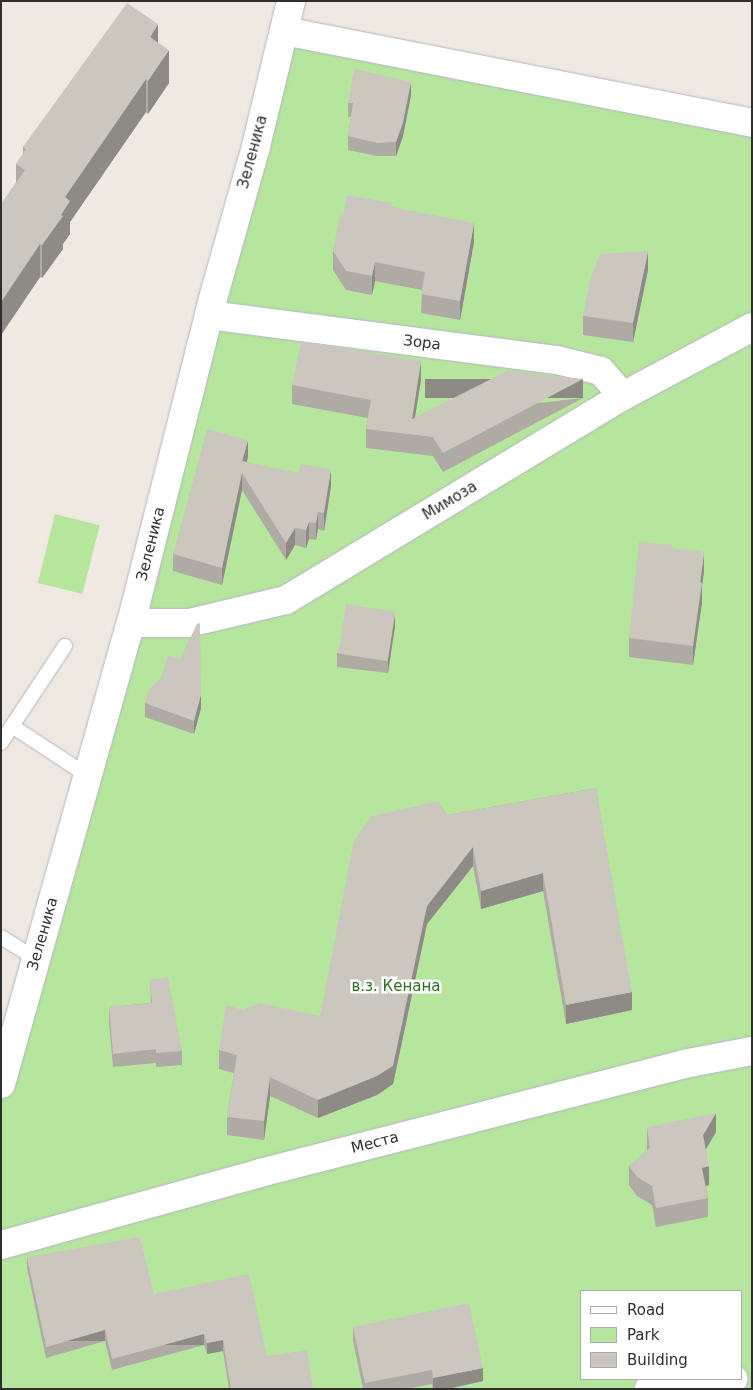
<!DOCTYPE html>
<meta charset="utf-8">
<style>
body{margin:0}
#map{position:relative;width:753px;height:1390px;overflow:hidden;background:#efe9e1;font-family:"DejaVu Sans",sans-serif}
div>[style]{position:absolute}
.green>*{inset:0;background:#b6e59e;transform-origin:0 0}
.roads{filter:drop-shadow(0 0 1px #b4b7c1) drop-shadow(0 0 1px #b4b7c1)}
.lane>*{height:14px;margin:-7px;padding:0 7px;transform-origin:7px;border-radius:7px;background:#fff}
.street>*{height:28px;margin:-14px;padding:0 14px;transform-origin:14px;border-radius:14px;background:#fff}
.wall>*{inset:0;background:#afaba4}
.shaded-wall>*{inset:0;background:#8e8b86;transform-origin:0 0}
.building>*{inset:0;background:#cbc7bf;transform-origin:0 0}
span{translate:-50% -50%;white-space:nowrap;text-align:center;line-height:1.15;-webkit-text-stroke:5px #fff;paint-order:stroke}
.street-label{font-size:15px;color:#2e2e2e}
.park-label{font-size:15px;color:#2c6e1b}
.frame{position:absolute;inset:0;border:2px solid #2e2e2e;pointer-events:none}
.legend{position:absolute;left:580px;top:1290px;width:162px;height:90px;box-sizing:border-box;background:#fff;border:1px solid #ababab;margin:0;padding:6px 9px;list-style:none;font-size:15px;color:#2e2e2e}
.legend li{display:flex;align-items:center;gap:10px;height:25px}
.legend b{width:25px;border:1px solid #ababab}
</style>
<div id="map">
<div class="green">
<div style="clip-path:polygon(evenodd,284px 31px,752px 116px,752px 1389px,1px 1389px,1px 1077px,284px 31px,582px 1291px,742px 1291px,742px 1379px,582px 1379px,582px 1291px)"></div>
<div style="left:55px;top:514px;width:46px;height:71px;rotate:14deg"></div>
</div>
<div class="roads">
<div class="lane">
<div style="left:12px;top:726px;width:96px;rotate:-56.5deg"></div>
<div style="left:1px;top:743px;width:20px;rotate:-57deg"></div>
<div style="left:12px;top:726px;width:90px;rotate:33.2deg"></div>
<div style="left:1px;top:937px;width:41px;rotate:32.2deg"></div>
</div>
<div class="street">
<div style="left:284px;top:31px;width:477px;rotate:11.1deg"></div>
<div style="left:209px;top:315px;width:351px;rotate:7.4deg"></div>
<div style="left:557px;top:360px;width:45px;rotate:14deg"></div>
<div style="left:601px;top:371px;width:33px;rotate:49deg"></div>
<div style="left:131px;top:623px;width:58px"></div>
<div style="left:189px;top:623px;width:100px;rotate:-13.3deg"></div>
<div style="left:286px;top:600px;width:394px;rotate:-31.2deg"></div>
<div style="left:623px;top:396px;width:146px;rotate:-28.1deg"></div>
<div style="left:1px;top:1084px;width:479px;rotate:-74.3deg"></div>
<div style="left:131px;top:623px;width:331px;rotate:-75.8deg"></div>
<div style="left:212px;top:302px;width:162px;rotate:-74.2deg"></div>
<div style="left:256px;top:146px;width:149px;rotate:-76.4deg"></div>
<div style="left:1px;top:1245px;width:269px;rotate:-15.5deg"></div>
<div style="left:260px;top:1173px;width:438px;rotate:-14.4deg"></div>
<div style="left:684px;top:1064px;width:69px;rotate:-10.8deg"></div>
<div style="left:649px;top:1389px;width:85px;rotate:-6.8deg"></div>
</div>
</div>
<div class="wall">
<div style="clip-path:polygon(158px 42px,169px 83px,148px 114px,146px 112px,70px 222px,70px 234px,63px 244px,63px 249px,42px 278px,40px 277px,1px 335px,1px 204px,16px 183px,16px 164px,23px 154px,23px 147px)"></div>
<div style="clip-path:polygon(411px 95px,403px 136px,396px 156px,377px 156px,348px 150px,348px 136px,351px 117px,348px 117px,348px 103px)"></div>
<div style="clip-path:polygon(392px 207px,474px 242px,460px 320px,421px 313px,422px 290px,375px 281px,372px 295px,346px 290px,333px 270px,333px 251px,343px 216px)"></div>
<div style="clip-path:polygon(648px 270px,633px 342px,583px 335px,583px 316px)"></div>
<div style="clip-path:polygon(421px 380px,415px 417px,583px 398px,443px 472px,433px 456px,366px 448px,366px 429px,368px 418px,292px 404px,292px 385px)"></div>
<div style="clip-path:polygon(248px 457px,247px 462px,331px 486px,324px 531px,318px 529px,316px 540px,309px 539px,306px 548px,295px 545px,286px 560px,242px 490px,222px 585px,173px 571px,173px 554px)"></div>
<div style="clip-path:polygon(672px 548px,704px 571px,702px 586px,702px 602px,693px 665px,629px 657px,629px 638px)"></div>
<div style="clip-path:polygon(395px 626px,388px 673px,337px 667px,337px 653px)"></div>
<div style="clip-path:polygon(145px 703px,201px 708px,194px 734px,145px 717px)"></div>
<div style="clip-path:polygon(596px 788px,632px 1010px,566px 1024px,543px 891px,481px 909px,473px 866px,427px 924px,393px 1084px,377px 1095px,318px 1118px,270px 1096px,264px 1140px,227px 1135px,227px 1117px,234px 1073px,219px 1069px,219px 1050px,243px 1010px,320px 1016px,448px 815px)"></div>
<div style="clip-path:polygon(150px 980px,182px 1051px,182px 1065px,156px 1067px,156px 1063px,113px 1067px,109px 1021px,109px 1007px,151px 1003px)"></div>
<div style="clip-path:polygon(647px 1127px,716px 1132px,706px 1149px,709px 1185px,706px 1186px,708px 1198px,708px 1217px,656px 1227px,652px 1205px,637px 1196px,629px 1185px,629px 1166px,647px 1151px)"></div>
<div style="clip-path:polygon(27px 1257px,154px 1294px,267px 1356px,313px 1389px,229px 1389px,223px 1351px,207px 1354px,204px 1345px,112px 1370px,105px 1341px,46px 1358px,27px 1268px)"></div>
<div style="clip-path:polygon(353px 1327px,483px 1381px,447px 1389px,433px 1389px,432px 1384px,406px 1389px,363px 1389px,353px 1341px)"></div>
</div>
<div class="shaded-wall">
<div style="clip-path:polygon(158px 24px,158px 57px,150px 37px)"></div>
<div style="clip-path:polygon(169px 50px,169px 83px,148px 114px,148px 81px)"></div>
<div style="clip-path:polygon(146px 79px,146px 112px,70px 222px,70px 234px,63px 244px,63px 249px,42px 278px,42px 245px,61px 215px,65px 197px)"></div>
<div style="clip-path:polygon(411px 82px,411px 95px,403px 136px,396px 156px,396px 142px)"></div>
<div style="clip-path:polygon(474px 223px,474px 242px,460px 320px,460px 301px)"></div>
<div style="clip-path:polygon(40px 244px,40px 277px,1px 335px,1px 302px)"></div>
<div style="clip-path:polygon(648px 251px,648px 270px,633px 342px,633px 323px)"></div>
<div style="clip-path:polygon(375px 262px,375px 281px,372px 295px,372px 276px)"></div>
<div style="clip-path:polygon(421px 361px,421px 380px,412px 435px,412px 419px)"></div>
<div style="left:583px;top:379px;width:19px;height:158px;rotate:90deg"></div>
<div style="clip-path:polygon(248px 440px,248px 457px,243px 475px,242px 473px,242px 490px,222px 585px,222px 568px,242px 461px)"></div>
<div style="clip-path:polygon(331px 469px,331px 486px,324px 531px,324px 513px)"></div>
<div style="clip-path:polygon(318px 512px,318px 529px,316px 540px,316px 523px)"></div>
<div style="clip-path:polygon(309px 522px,309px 539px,306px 548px,306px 530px)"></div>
<div style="clip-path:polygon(295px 528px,295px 545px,286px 560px,286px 543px)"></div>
<div style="clip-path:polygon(704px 552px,704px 571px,702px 586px,702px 602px,693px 665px,693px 646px)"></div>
<div style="clip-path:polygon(395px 612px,395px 626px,388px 673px,388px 659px)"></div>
<div style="clip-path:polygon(201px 694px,201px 708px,194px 734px,194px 721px)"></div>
<div style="clip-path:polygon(473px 847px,473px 866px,427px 924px,393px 1084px,377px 1095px,318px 1118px,318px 1100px,427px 906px)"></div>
<div style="clip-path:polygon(543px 873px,543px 891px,481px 909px,481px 891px)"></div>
<div style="clip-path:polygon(632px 992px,632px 1010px,566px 1024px,566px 1005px)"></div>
<div style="clip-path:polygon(270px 1077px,270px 1096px,264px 1140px,264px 1121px)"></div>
<div style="clip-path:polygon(716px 1113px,716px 1132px,703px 1154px,703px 1135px)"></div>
<div style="clip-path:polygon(709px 1166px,709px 1185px,702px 1187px,702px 1168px)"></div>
<div style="left:105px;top:1330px;width:11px;height:61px;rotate:90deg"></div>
<div style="left:204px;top:1334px;width:11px;height:95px;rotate:90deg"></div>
<div style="clip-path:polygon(223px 1340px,223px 1351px,207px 1354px,207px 1343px)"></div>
<div style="clip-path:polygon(483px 1368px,483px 1381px,447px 1389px,433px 1389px,433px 1378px)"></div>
</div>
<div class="building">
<div style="clip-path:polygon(127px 3px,158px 24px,150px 37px,169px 50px,148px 81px,146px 79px,65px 197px,70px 201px,61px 215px,63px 216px,42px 245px,40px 244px,1px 302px,1px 204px,25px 170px,16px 164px,26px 149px,23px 147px)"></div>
<div style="clip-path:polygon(354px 69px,411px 82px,403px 123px,396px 142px,377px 143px,348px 136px,353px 103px,348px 103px)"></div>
<div style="clip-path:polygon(347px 195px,392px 203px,391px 207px,474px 223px,460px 301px,421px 294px,425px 272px,375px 262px,372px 276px,346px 271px,333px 251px,340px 215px,343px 216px)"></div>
<div style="clip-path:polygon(648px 251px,633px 323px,583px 316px,590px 280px,600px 254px)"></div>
<div style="clip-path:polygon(301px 341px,421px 361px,412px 419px,507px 371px,583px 379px,443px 453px,433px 437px,366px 429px,371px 400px,292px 385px)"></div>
<div style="clip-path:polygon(207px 429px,248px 440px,242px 461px,298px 473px,301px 464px,331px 469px,324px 513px,318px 512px,316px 523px,309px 522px,306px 530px,295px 528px,286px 543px,242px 473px,222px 568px,173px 554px)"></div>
<div style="clip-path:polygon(639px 542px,672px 545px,672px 548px,704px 552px,700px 582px,702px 583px,693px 646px,629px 638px)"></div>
<div style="left:346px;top:604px;width:50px;height:50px;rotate:9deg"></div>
<div style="clip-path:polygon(200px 623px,201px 694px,194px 721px,145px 703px,149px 689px,161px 678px,168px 655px,180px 659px,197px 624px)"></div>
<div style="clip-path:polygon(596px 788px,632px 992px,566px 1005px,543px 873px,481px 891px,473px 847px,427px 906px,393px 1066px,377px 1076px,318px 1100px,270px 1077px,264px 1121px,227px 1117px,237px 1055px,219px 1050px,226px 1005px,243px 1010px,260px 1003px,320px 1016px,354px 840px,372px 816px,438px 801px,448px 815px)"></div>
<div style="clip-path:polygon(168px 977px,182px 1051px,156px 1053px,156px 1049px,113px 1054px,109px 1007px,152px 1003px,150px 980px)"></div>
<div style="clip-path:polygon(716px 1113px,703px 1135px,709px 1166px,702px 1168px,708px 1198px,656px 1208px,652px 1186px,637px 1177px,629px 1166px,650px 1148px,647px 1127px)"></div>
<div style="clip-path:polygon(140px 1237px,154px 1294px,249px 1274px,267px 1356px,307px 1350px,313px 1389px,231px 1389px,223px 1340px,207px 1343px,204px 1334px,112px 1359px,105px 1330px,46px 1347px,27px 1257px)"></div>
<div style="clip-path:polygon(469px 1303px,483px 1368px,433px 1378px,432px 1370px,365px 1383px,353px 1327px)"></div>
</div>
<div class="street-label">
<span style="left:253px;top:152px;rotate:-75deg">Зеленика</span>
<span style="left:422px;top:343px;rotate:7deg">Зора</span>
<span style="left:450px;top:501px;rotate:-31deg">Мимоза</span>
<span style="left:151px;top:544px;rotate:-76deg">Зеленика</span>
<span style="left:43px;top:934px;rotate:-74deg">Зеленика</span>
<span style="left:375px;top:1143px;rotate:-14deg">Места</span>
</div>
<div class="park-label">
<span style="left:396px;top:987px">в.з. Кенана</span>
</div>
<div class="frame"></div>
<ul class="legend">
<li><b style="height:6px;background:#fff"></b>Road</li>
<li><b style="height:14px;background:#b6e59e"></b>Park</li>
<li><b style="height:14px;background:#cbc7bf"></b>Building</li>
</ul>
</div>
